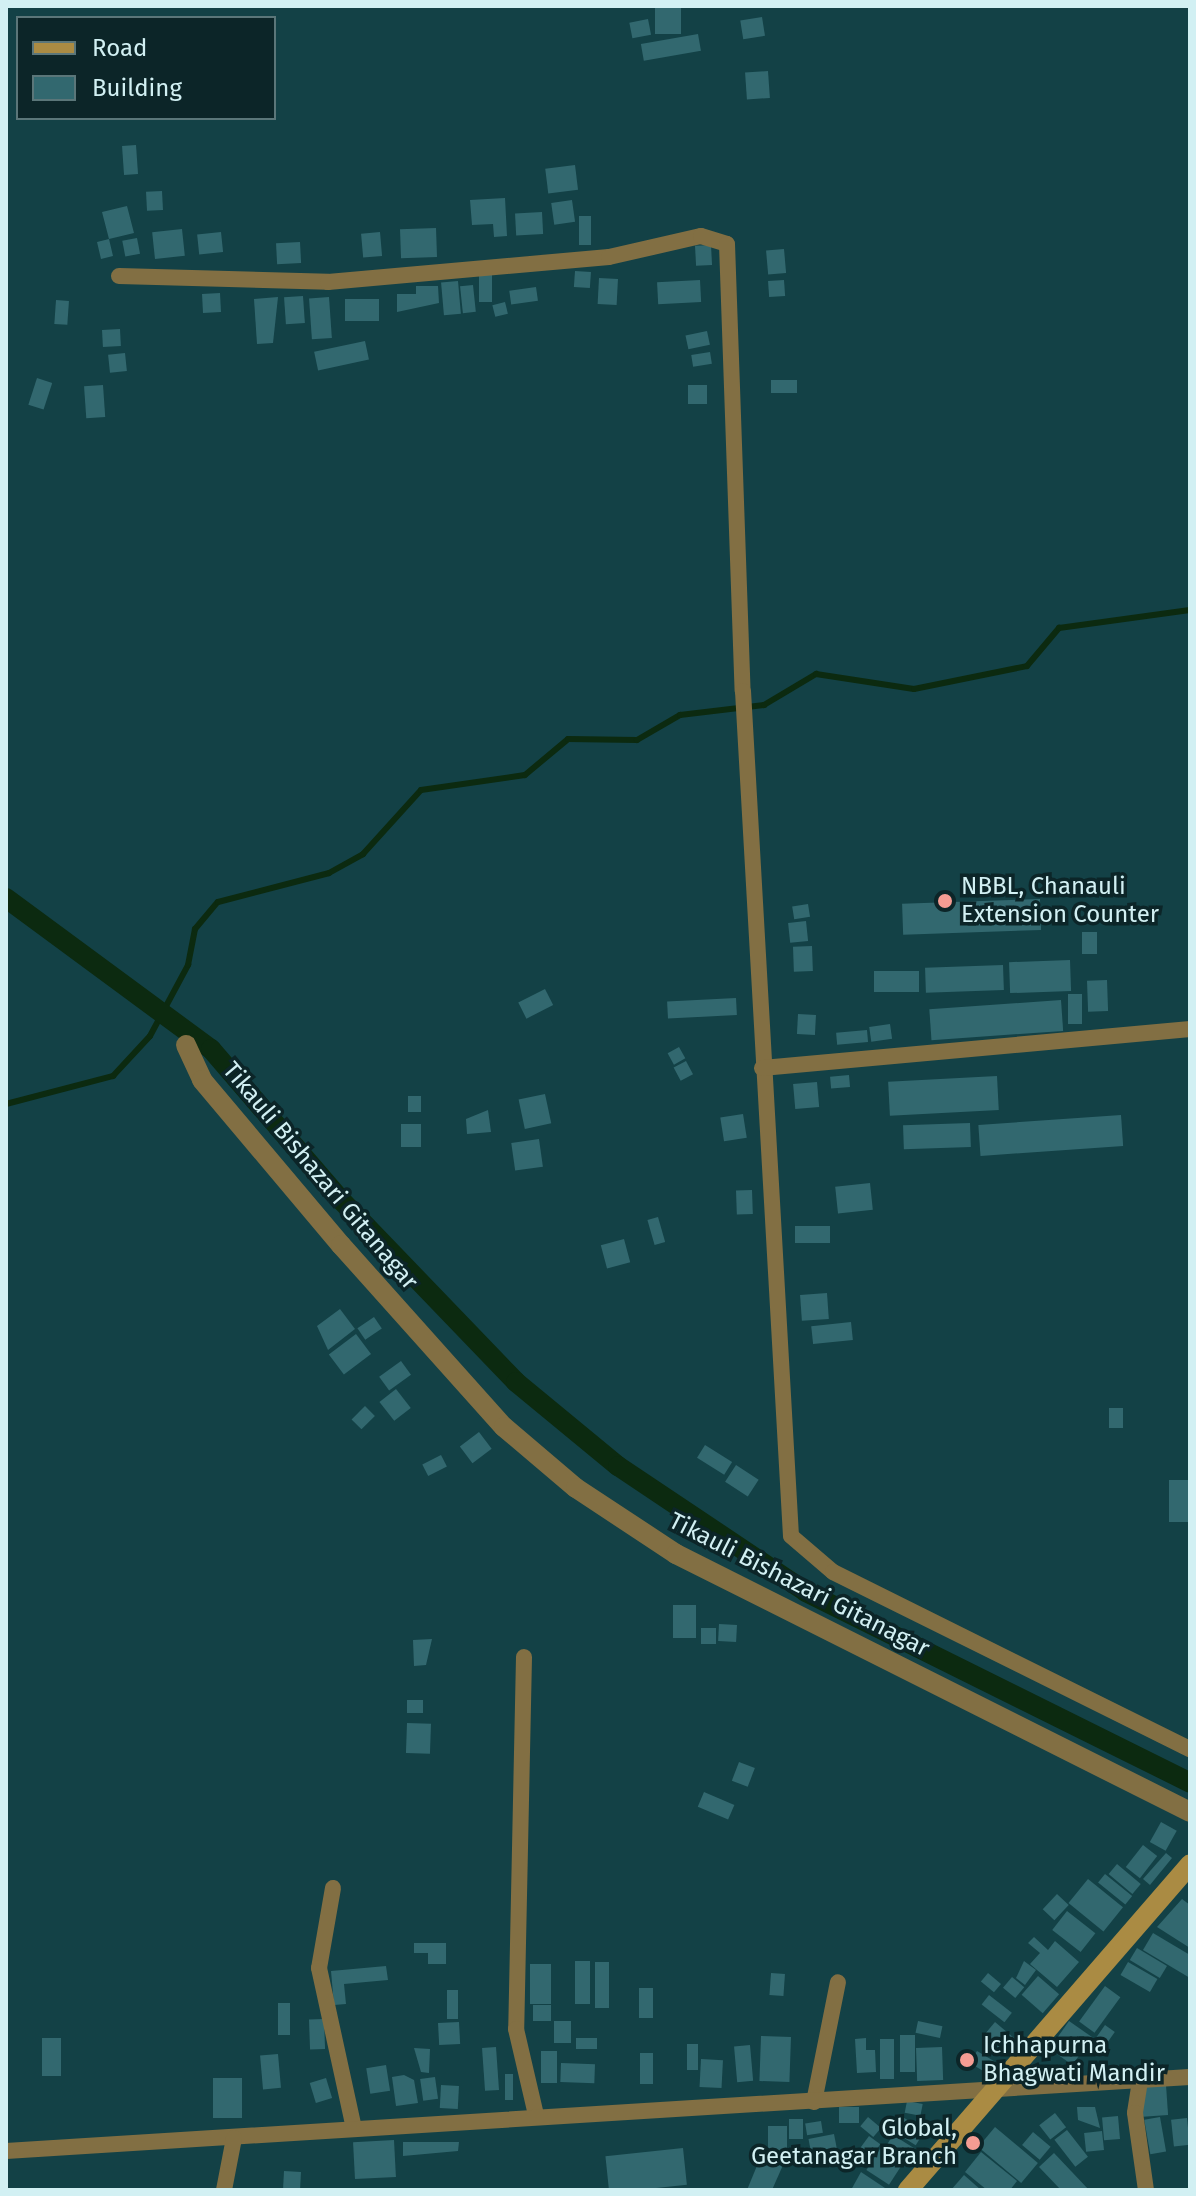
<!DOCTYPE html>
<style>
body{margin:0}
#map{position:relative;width:1196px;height:2196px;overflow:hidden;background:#134146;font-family:"Fira Sans",sans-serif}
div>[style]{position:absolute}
.stream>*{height:6px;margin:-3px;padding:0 3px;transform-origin:3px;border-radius:3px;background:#0c2a10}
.canal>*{height:20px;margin:-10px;padding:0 10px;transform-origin:10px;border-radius:10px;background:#0c2a10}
.building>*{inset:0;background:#32686f;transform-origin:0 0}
.minor>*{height:16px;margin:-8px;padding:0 8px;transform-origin:8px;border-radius:8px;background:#826f43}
.tertiary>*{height:20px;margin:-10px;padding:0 10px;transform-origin:10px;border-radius:10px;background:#826f43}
.secondary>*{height:20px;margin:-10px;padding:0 10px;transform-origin:10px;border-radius:10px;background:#aa8b43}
.dots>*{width:22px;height:22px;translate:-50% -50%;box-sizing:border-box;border:4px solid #0c2528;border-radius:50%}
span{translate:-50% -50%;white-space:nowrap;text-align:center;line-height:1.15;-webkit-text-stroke:7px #0c2528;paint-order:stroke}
.poi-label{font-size:24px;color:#d2f0f3}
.left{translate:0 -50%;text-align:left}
.right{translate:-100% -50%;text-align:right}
.street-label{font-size:24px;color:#d2f0f3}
.frame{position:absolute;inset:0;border:8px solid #d2f0f3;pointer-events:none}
.legend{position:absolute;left:16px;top:16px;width:260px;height:104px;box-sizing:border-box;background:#0c2528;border:2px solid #5b7679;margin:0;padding:10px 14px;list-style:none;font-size:24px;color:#d2f0f3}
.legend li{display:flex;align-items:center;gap:16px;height:40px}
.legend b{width:40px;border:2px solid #5b7679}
</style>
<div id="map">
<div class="stream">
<div style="left:6px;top:1104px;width:111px;rotate:-14.7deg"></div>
<div style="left:113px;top:1076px;width:54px;rotate:-47.2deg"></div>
<div style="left:150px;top:1036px;width:81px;rotate:-61.8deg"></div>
<div style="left:188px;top:965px;width:37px;rotate:-79deg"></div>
<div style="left:195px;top:929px;width:35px;rotate:-50deg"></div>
<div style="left:218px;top:902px;width:115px;rotate:-14.6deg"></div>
<div style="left:329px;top:873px;width:39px;rotate:-29deg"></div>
<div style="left:363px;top:854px;width:86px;rotate:-47.8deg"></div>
<div style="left:421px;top:790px;width:105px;rotate:-8.2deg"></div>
<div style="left:525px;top:775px;width:56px;rotate:-39.9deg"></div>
<div style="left:568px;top:739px;width:69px;rotate:0.8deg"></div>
<div style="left:637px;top:740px;width:50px;rotate:-30.2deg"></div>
<div style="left:680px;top:715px;width:85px;rotate:-6.8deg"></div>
<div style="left:764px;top:705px;width:61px;rotate:-30.8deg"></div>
<div style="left:816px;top:674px;width:99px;rotate:8.7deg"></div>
<div style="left:914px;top:689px;width:115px;rotate:-11.5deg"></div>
<div style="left:1027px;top:666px;width:50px;rotate:-49.9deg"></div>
<div style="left:1059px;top:628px;width:132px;rotate:-7.8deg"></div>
</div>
<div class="canal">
<div style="left:6px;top:898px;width:255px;rotate:36.4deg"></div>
<div style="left:211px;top:1049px;width:198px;rotate:49.3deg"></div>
<div style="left:340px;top:1199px;width:254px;rotate:46.1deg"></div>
<div style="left:516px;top:1382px;width:132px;rotate:39.5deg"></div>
<div style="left:618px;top:1466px;width:226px;rotate:33.8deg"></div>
<div style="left:806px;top:1592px;width:429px;rotate:26.4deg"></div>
</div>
<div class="building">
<div style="left:655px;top:6px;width:26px;height:28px"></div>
<div style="left:762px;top:17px;width:19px;height:22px;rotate:81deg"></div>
<div style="left:648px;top:19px;width:16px;height:19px;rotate:79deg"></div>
<div style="left:698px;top:34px;width:17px;height:58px;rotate:80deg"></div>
<div style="left:768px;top:71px;width:27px;height:23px;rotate:86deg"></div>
<div style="left:136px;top:145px;width:29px;height:14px;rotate:86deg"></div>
<div style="left:575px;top:165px;width:25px;height:30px;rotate:83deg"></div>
<div style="left:162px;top:191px;width:19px;height:16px;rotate:87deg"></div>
<div style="clip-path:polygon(505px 198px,507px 236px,494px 237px,493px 224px,472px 225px,470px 200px)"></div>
<div style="left:572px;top:200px;width:22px;height:21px;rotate:82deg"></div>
<div style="clip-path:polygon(127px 206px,134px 233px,109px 239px,113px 256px,101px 259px,97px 242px,109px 239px,102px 212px)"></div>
<div style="left:542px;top:212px;width:22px;height:27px;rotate:87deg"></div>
<div style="left:579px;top:216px;width:12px;height:29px"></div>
<div style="left:436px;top:228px;width:29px;height:36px;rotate:88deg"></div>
<div style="left:182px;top:229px;width:27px;height:30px;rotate:84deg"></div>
<div style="left:221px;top:232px;width:20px;height:24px;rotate:84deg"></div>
<div style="left:380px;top:232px;width:24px;height:19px;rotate:85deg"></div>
<div style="left:137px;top:238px;width:16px;height:15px;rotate:79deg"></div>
<div style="left:300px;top:242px;width:21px;height:24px;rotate:87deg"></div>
<div style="left:711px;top:245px;width:20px;height:16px;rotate:87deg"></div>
<div style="left:784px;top:249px;width:24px;height:18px;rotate:85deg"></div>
<div style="left:575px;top:271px;width:16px;height:16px;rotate:4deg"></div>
<div style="left:479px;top:273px;width:13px;height:29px"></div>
<div style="left:599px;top:278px;width:19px;height:26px;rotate:3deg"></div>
<div style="left:700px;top:280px;width:22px;height:43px;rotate:87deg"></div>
<div style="left:784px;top:280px;width:16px;height:16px;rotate:86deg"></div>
<div style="left:458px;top:281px;width:33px;height:17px;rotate:85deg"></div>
<div style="left:473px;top:285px;width:27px;height:13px;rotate:84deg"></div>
<div style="clip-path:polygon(416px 286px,438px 286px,439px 303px,397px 312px,397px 294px,416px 294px)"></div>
<div style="left:536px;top:287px;width:14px;height:27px;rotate:82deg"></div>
<div style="left:220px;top:293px;width:19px;height:18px;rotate:87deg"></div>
<div style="left:303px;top:296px;width:27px;height:19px;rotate:86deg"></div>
<div style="clip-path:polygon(278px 297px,273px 343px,257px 344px,254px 299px)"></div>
<div style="left:329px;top:297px;width:41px;height:20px;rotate:86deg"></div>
<div style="left:379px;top:299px;width:22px;height:34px;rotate:90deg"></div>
<div style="left:56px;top:300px;width:13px;height:24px;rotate:4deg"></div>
<div style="left:505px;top:302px;width:12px;height:13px;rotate:76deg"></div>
<div style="left:120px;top:329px;width:17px;height:18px;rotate:87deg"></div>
<div style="left:707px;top:331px;width:14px;height:22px;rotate:78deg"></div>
<div style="left:365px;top:341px;width:19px;height:52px;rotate:78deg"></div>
<div style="left:710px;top:352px;width:12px;height:19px;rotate:81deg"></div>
<div style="left:125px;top:353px;width:18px;height:17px;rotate:84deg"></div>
<div style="left:37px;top:378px;width:16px;height:28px;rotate:18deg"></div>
<div style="left:771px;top:380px;width:26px;height:13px"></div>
<div style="left:103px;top:385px;width:32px;height:19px;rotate:86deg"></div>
<div style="left:688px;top:385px;width:19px;height:19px"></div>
<div style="left:1040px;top:899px;width:31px;height:138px;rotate:88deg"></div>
<div style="left:808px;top:904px;width:13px;height:16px;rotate:81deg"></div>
<div style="left:806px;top:921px;width:20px;height:18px;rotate:84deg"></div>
<div style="left:1082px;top:932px;width:15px;height:22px"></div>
<div style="left:812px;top:946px;width:25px;height:19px;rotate:88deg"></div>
<div style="left:1070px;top:960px;width:31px;height:61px;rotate:88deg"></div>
<div style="left:1003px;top:965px;width:25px;height:78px;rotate:88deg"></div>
<div style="left:919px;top:971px;width:21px;height:45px;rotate:90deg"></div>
<div style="left:1107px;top:980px;width:31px;height:20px;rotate:88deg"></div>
<div style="left:545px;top:989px;width:18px;height:30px;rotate:63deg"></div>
<div style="left:1068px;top:994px;width:14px;height:30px"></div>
<div style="left:736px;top:998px;width:17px;height:69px;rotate:87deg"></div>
<div style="left:1061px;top:1000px;width:31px;height:132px;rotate:86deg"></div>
<div style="left:798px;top:1014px;width:18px;height:20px;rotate:3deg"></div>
<div style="left:890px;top:1024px;width:15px;height:21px;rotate:82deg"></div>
<div style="left:867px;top:1030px;width:12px;height:31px;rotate:85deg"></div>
<div style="left:679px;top:1047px;width:13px;height:13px;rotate:61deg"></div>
<div style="left:686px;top:1061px;width:15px;height:14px;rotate:62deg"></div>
<div style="left:849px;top:1075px;width:12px;height:19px;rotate:85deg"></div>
<div style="left:997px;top:1076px;width:34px;height:109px;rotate:87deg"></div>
<div style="left:817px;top:1082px;width:25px;height:24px;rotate:85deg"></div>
<div style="left:545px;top:1094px;width:30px;height:27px;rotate:78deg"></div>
<div style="left:408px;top:1096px;width:13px;height:16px"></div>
<div style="clip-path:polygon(488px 1110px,491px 1132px,467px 1134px,466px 1119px)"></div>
<div style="left:743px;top:1114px;width:24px;height:23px;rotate:81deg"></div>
<div style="left:1121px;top:1115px;width:31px;height:143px;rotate:86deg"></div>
<div style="left:970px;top:1123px;width:24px;height:67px;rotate:88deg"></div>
<div style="left:401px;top:1124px;width:20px;height:23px"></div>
<div style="left:539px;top:1139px;width:28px;height:28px;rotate:82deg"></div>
<div style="left:870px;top:1183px;width:27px;height:35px;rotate:84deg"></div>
<div style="left:752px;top:1190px;width:24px;height:16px;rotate:88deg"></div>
<div style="left:658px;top:1217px;width:26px;height:11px;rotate:74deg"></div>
<div style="left:830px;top:1226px;width:17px;height:35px;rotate:90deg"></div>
<div style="left:624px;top:1239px;width:24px;height:24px;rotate:75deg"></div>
<div style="left:827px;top:1293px;width:26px;height:27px;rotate:86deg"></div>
<div style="clip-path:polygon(340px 1309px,355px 1329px,328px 1350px,317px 1326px)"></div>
<div style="left:374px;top:1317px;width:14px;height:20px;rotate:56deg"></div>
<div style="left:851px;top:1322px;width:18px;height:40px;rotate:84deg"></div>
<div style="left:356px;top:1334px;width:25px;height:34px;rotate:53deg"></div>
<div style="left:401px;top:1361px;width:17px;height:27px;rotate:54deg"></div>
<div style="left:396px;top:1389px;width:24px;height:21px;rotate:52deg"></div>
<div style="left:365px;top:1406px;width:14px;height:19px;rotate:45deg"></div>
<div style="left:1109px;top:1408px;width:14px;height:20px"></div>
<div style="left:479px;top:1432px;width:21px;height:24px;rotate:53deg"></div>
<div style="left:705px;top:1445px;width:32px;height:15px;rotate:32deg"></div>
<div style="left:441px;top:1455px;width:13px;height:21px;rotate:63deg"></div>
<div style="left:736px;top:1465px;width:27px;height:20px;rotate:33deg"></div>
<div style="left:1190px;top:1480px;width:42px;height:21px;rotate:90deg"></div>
<div style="left:673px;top:1605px;width:23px;height:33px"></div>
<div style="left:719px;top:1624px;width:18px;height:17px;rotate:3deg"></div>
<div style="left:701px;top:1628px;width:15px;height:16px"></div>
<div style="clip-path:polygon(432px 1639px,426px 1665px,414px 1666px,413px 1640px)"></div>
<div style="left:407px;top:1700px;width:16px;height:13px"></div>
<div style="left:407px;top:1723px;width:24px;height:30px;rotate:2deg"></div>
<div style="left:739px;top:1762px;width:17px;height:20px;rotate:21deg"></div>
<div style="left:704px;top:1792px;width:33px;height:16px;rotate:23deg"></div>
<div style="left:1161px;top:1822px;width:18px;height:23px;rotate:29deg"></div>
<div style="left:1143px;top:1845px;width:18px;height:28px;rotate:38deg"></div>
<div style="clip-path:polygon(1166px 1853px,1172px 1858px,1150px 1885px,1143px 1879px)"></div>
<div style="left:1117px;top:1864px;width:31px;height:13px;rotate:40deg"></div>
<div style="left:1105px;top:1874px;width:35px;height:11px;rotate:39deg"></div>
<div style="left:1088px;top:1879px;width:45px;height:31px;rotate:39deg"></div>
<div style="left:1057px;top:1894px;width:16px;height:21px;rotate:43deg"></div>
<div style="clip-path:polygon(1182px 1899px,1190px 1905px,1190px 1948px,1157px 1927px)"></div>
<div style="left:1067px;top:1911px;width:36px;height:24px;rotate:38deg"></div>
<div style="clip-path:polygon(1153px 1933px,1190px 1955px,1190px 1978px,1143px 1950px)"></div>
<div style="clip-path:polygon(1034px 1937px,1048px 1950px,1055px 1941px,1079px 1962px,1057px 1987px,1030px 1964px,1040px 1953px,1028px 1943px)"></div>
<div style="clip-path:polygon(414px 1943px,446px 1943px,446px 1964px,428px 1964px,428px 1953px,414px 1953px)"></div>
<div style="left:1137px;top:1948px;width:35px;height:14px;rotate:31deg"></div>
<div style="left:575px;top:1961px;width:15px;height:43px"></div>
<div style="clip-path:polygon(1024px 1961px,1036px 1970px,1025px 1985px,1016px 1978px)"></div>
<div style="left:595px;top:1962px;width:14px;height:46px"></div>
<div style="left:1128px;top:1962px;width:34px;height:15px;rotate:30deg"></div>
<div style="left:530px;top:1964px;width:21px;height:40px"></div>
<div style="clip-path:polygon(386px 1966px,388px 1980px,344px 1984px,346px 2004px,334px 2005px,331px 1971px)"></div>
<div style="left:771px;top:1973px;width:14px;height:22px;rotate:4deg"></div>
<div style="left:988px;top:1973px;width:17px;height:11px;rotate:40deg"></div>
<div style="left:1038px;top:1976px;width:28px;height:25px;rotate:41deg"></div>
<div style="left:1012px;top:1977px;width:16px;height:14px;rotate:40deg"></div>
<div style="left:1105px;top:1986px;width:19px;height:44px;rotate:36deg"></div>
<div style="left:639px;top:1988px;width:14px;height:30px"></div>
<div style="left:447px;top:1990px;width:11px;height:29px"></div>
<div style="left:989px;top:1995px;width:29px;height:12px;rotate:38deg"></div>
<div style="left:278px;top:2003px;width:12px;height:32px"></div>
<div style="left:551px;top:2005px;width:16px;height:18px;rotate:90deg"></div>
<div style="left:324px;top:2019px;width:30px;height:15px;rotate:88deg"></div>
<div style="left:554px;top:2021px;width:17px;height:22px"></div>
<div style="left:918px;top:2021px;width:25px;height:12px;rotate:12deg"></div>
<div style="left:1069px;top:2021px;width:28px;height:34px;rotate:35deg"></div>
<div style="left:459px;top:2022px;width:22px;height:21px;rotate:87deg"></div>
<div style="left:995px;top:2022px;width:31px;height:18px;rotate:40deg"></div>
<div style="left:1105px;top:2025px;width:12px;height:15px;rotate:35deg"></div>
<div style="left:900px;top:2035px;width:15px;height:37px"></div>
<div style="left:761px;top:2036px;width:30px;height:45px;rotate:2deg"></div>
<div style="left:42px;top:2038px;width:19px;height:38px"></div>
<div style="left:597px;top:2038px;width:11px;height:21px;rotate:90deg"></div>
<div style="clip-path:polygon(866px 2038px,866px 2050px,875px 2050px,876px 2072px,857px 2073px,855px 2039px)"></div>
<div style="left:880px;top:2039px;width:14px;height:40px"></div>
<div style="left:687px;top:2044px;width:11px;height:26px"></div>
<div style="left:750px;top:2045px;width:36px;height:16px;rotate:85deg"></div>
<div style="left:496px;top:2047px;width:43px;height:14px;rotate:86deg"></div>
<div style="left:942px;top:2047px;width:33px;height:26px;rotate:88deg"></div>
<div style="clip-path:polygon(414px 2048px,430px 2049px,429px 2073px,421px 2072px)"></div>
<div style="left:541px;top:2051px;width:16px;height:32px"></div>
<div style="left:977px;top:2051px;width:23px;height:14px;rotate:31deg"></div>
<div style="left:640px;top:2053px;width:13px;height:31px"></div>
<div style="left:278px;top:2054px;width:34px;height:18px;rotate:85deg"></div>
<div style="left:701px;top:2059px;width:22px;height:28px;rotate:3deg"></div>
<div style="left:561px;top:2063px;width:34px;height:19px;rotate:2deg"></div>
<div style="left:386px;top:2065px;width:26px;height:20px;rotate:81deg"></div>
<div style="left:505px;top:2074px;width:8px;height:26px"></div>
<div style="clip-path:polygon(404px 2075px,414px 2080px,418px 2103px,396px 2106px,392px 2077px)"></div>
<div style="left:435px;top:2077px;width:22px;height:15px;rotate:82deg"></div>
<div style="left:213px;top:2078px;width:29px;height:40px"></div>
<div style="left:326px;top:2078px;width:21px;height:17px;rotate:73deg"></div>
<div style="left:441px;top:2085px;width:18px;height:23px;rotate:3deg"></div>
<div style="left:1166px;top:2085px;width:30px;height:25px;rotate:86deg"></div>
<div style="left:907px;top:2101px;width:16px;height:12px;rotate:11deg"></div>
<div style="left:839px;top:2107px;width:20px;height:16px"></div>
<div style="clip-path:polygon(1077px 2107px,1095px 2107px,1100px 2128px,1078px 2120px)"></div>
<div style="left:1055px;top:2113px;width:18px;height:20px;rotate:52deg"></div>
<div style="left:901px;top:2116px;width:28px;height:17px;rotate:32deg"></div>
<div style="left:1118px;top:2116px;width:23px;height:16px;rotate:85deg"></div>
<div style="left:868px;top:2117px;width:17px;height:12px;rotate:40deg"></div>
<div style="left:1160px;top:2117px;width:35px;height:16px;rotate:80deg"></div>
<div style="left:1187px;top:2118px;width:27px;height:16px;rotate:84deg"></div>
<div style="left:789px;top:2119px;width:14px;height:20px"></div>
<div style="left:821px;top:2121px;width:12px;height:16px;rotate:81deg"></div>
<div style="left:768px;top:2126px;width:19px;height:27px"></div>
<div style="left:995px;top:2127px;width:56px;height:26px;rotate:40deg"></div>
<div style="left:1067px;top:2130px;width:34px;height:16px;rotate:52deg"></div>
<div style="left:1102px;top:2131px;width:19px;height:18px;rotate:84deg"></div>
<div style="left:1033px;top:2132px;width:23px;height:17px;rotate:40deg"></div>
<div style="left:834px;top:2134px;width:20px;height:26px;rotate:79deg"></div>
<div style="left:893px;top:2135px;width:26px;height:16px;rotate:32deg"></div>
<div style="left:869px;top:2136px;width:14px;height:14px;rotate:36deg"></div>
<div style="left:394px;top:2140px;width:37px;height:41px;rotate:87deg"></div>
<div style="clip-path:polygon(403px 2142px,459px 2142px,458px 2151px,403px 2156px)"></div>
<div style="left:683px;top:2148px;width:37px;height:78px;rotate:84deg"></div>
<div style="left:880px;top:2149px;width:27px;height:25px;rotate:33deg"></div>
<div style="clip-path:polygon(981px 2152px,1017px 2181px,1010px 2190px,987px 2190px,965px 2172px)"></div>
<div style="clip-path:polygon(1054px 2153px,1089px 2190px,1061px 2190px,1039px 2167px)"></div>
<div style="clip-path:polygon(761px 2156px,783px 2165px,772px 2190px,747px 2190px)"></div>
<div style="left:284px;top:2171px;width:17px;height:19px;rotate:3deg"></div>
<div style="clip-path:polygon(861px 2172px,888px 2190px,851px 2190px)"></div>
<div style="clip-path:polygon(964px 2175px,981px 2190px,951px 2190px)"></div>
</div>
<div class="minor">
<div style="left:119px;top:276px;width:209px;rotate:1.6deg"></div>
<div style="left:328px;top:282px;width:282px;rotate:-5.1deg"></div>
<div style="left:609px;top:257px;width:94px;rotate:-12.9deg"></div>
<div style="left:701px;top:236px;width:27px;rotate:17deg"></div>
<div style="left:727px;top:244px;width:447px;rotate:88deg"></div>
<div style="left:743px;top:691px;width:846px;rotate:86.75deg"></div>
<div style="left:791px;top:1536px;width:55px;rotate:40.6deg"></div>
<div style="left:833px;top:1572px;width:398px;rotate:26.4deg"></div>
<div style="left:762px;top:1068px;width:430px;rotate:-5.2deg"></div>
<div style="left:524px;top:1657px;width:372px;rotate:91.2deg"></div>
<div style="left:516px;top:2029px;width:88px;rotate:76.9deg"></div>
<div style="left:333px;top:1888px;width:81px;rotate:99.9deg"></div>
<div style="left:319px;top:1968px;width:164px;rotate:77.7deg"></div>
<div style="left:1140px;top:2081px;width:32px;rotate:99deg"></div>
<div style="left:1135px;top:2113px;width:78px;rotate:81.9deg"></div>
<div style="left:814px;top:2102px;width:122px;rotate:-78.7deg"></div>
<div style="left:6px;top:2151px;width:1186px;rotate:-3.58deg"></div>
<div style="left:224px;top:2190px;width:53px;rotate:-79.1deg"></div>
</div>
<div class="tertiary">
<div style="left:186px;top:1045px;width:38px;rotate:65deg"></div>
<div style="left:202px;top:1080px;width:216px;rotate:49.9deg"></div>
<div style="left:341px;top:1245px;width:244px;rotate:48.2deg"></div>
<div style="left:504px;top:1427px;width:94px;rotate:40.3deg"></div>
<div style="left:576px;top:1488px;width:120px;rotate:33.4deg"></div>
<div style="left:676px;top:1554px;width:575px;rotate:26.65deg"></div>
</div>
<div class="secondary">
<div style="left:908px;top:2190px;width:431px;rotate:-49.1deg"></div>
</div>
<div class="dots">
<div style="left:945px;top:901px;background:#f59c93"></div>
<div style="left:967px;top:2060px;background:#f59c93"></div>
<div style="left:973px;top:2143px;background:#f59c93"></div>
</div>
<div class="poi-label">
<span class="left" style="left:961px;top:901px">NBBL, Chanauli<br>Extension Counter</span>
<span class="left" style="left:983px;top:2060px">Ichhapurna<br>Bhagwati Mandir</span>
<span class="right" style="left:957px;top:2143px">Global,<br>Geetanagar Branch</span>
</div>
<div class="street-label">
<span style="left:320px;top:1176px;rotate:50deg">Tikauli Bishazari Gitanagar</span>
<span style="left:799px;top:1585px;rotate:27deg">Tikauli Bishazari Gitanagar</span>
</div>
<div class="frame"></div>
<ul class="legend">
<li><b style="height:10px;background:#aa8b43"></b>Road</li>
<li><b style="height:22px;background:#32686f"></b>Building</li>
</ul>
</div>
